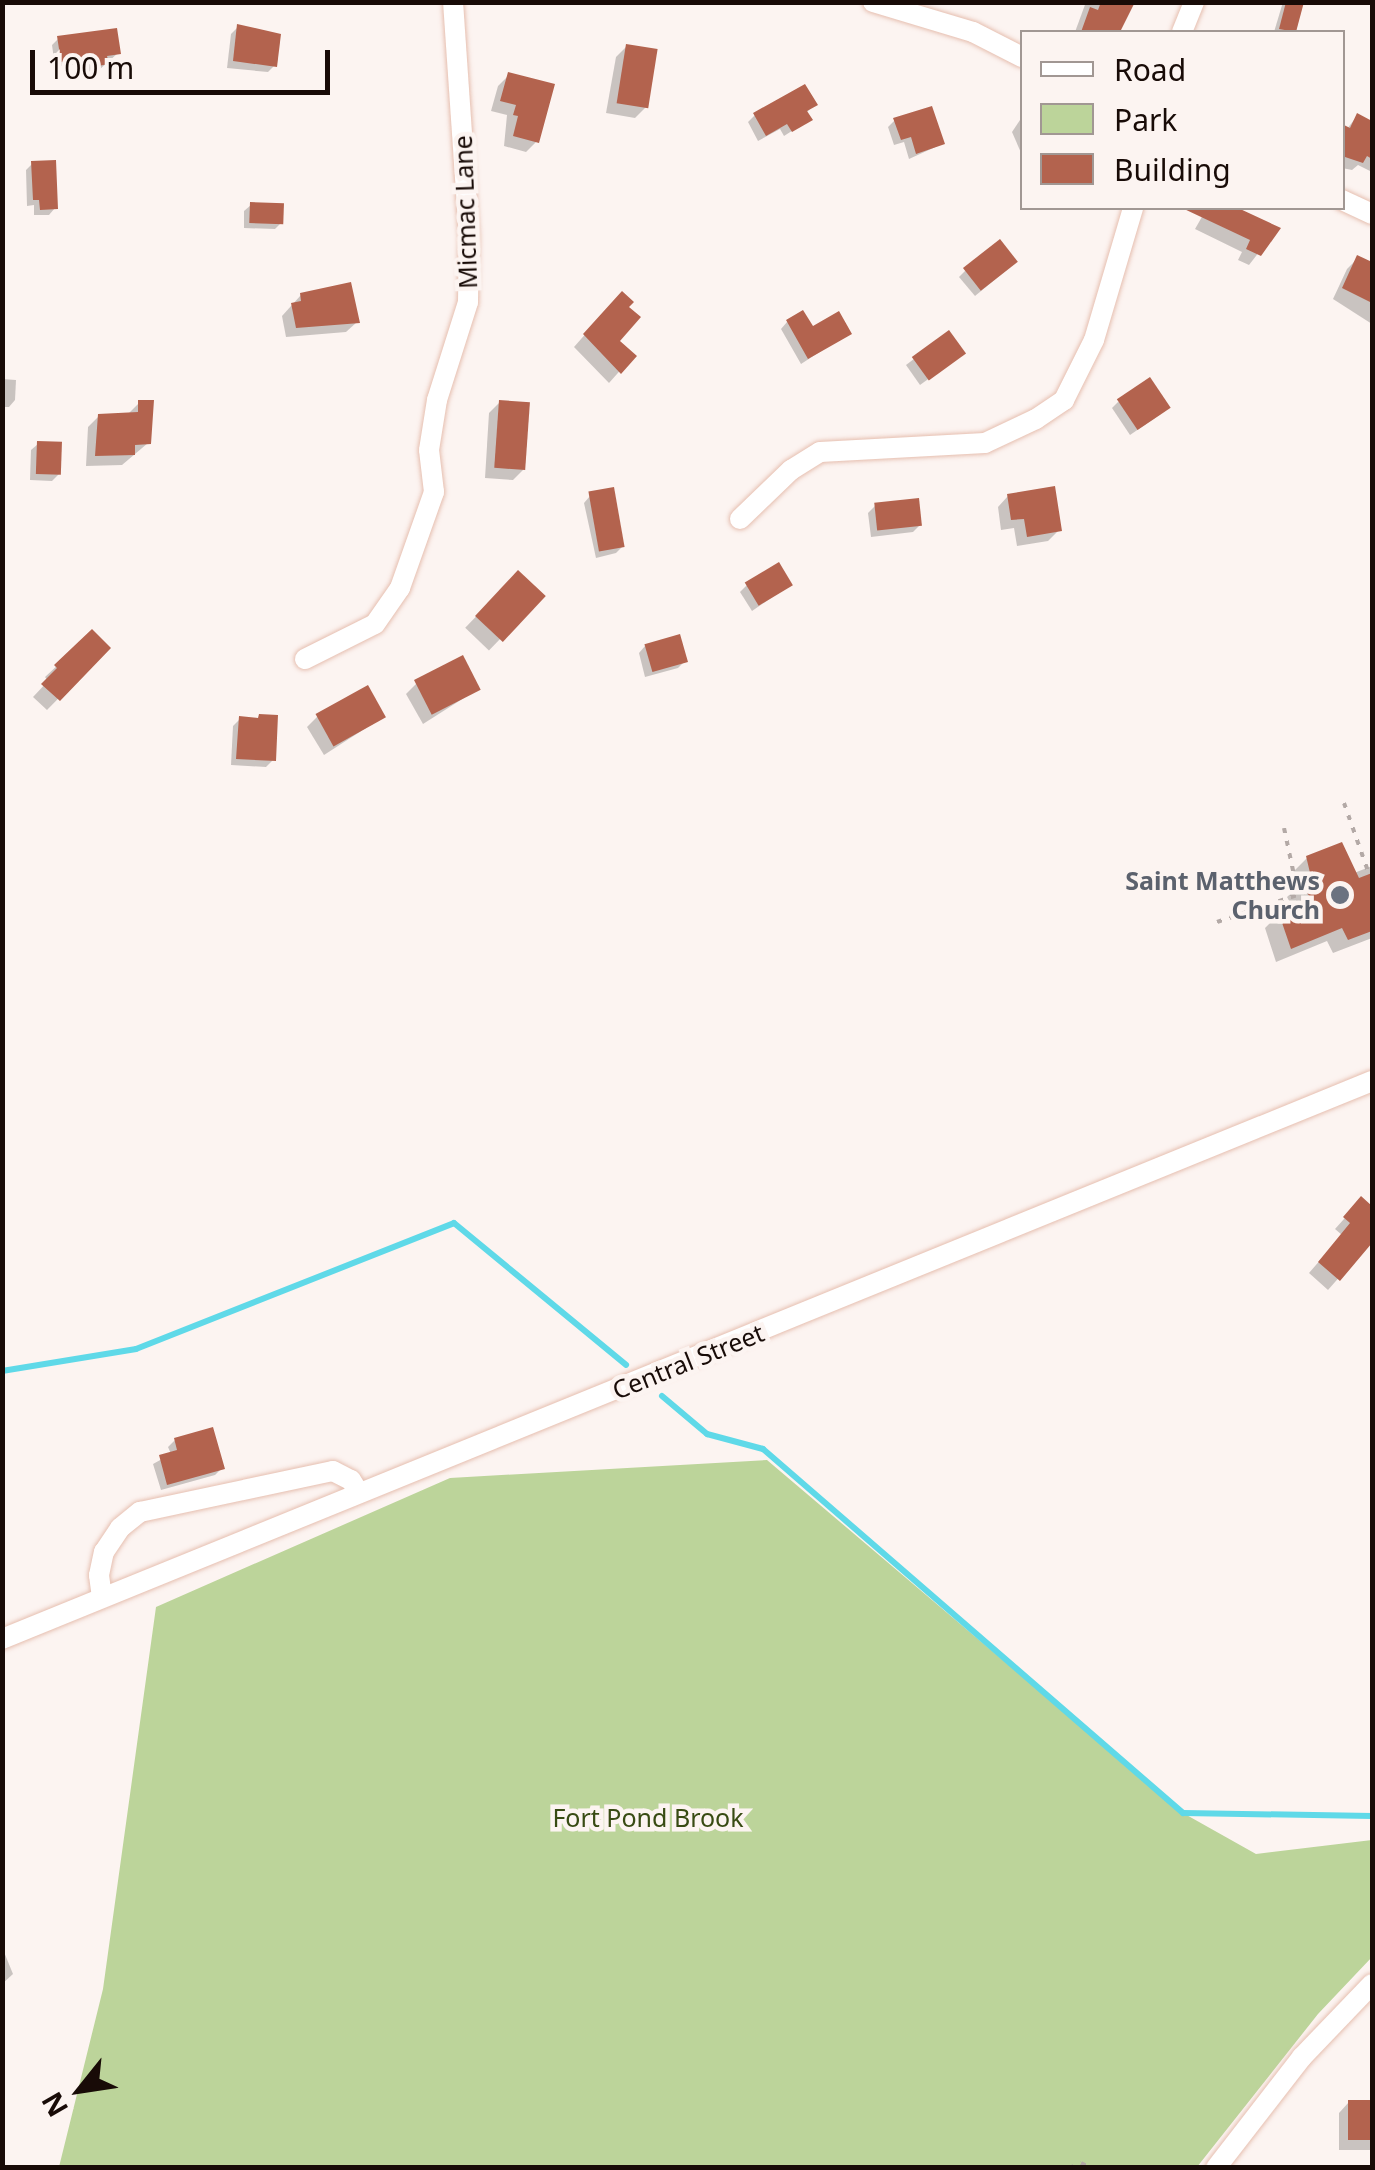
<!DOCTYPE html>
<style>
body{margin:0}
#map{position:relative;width:1375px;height:2170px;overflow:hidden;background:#fcf4f1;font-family:"Noto Sans",sans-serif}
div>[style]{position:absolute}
.green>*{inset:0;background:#bcd49a}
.shadow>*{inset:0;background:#0003;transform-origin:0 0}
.stream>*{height:6px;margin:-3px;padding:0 3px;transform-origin:3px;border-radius:3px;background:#5fd9e8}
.building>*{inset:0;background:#b3634e;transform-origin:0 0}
.path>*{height:4px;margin-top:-2px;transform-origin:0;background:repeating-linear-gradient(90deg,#b3a9a6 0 5px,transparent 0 13px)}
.roads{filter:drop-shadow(0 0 2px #e6bfb0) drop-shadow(0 0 2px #e6bfb0)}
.minor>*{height:20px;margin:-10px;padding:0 10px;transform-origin:10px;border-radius:10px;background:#fff}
.dots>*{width:28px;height:28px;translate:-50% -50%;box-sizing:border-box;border:5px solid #fcf4f1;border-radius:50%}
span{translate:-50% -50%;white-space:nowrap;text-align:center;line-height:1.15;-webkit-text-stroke:9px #fcf4f1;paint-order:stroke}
.street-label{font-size:25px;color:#180b07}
.worship-label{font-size:25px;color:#5b616d;font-weight:700}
.right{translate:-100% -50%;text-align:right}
.park-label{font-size:25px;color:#384b13}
.frame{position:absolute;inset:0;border:5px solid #180b07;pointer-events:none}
.legend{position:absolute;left:1020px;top:30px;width:325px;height:180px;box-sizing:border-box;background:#fcf4f1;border:2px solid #a19793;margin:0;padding:12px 18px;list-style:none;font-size:30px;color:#180b07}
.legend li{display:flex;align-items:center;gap:20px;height:50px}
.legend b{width:50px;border:2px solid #a19793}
.north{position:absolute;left:30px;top:2040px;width:100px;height:100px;-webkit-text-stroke:8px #fcf4f1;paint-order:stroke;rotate:240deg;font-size:28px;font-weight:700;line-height:40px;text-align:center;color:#180b07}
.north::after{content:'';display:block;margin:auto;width:35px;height:45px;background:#180b07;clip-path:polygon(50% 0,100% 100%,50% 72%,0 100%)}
.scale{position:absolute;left:30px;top:50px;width:300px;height:45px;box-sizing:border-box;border:5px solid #180b07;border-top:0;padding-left:12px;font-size:30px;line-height:35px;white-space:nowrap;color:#180b07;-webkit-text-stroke:8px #fcf4f1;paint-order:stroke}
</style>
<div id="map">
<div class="green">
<div style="clip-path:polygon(767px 1460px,1183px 1813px,1256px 1854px,1372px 1840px,1372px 1957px,1318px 2014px,1197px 2167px,59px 2167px,103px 1989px,156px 1607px,450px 1478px)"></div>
</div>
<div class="shadow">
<div style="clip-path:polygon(1086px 2px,1132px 2px,1117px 32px,1075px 32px)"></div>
<div style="clip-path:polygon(1283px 2px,1301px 2px,1293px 32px,1274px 32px)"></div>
<div style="clip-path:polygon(238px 27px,274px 66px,268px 72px,227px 68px,231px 34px)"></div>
<div style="clip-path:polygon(59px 38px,118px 53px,99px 70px,86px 72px,85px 63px,55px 67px,52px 45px)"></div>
<div style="clip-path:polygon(627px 46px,646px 107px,635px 118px,606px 113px,616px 57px)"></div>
<div style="clip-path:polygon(509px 75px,537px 141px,526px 152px,504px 146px,507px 115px,491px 111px,498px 86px)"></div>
<div style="clip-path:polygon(814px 105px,806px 113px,809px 120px,784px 136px,780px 129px,758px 141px,748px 122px,755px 115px)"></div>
<div style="clip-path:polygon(1357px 116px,1372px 124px,1372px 172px,1358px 165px,1352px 170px,1342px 168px,1342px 127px,1347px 129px)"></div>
<div style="clip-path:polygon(1022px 117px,1022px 155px,1012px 132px)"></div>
<div style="clip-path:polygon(895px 120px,942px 144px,909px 159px,904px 142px,894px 145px,888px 127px)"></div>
<div style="clip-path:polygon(32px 164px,55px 208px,49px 215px,34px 215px,34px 205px,27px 206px,26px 170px)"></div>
<div style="clip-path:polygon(251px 205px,282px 222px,275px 229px,244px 228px,244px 211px)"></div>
<div style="clip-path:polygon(1207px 208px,1233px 208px,1277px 229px,1249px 265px,1238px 260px,1242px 252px,1195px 229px)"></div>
<div style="clip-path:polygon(1358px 258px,1372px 265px,1372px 324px,1333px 299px,1347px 269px)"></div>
<div style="clip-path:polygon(1009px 268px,975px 296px,959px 277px,966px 270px)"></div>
<div style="clip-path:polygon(301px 295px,357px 322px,346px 332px,286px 337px,282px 316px)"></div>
<div style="clip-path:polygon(611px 305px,617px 341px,633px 356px,609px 383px,574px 347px)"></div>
<div style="clip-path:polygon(787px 322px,812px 330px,849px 333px,801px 364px,781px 329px)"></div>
<div style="clip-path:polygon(948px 333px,956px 359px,920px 385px,906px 365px)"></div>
<div style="clip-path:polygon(2px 379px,16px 380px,15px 400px,9px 407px,2px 407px)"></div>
<div style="clip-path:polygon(500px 402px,524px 469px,513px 480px,485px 478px,489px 413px)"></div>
<div style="clip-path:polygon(1118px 402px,1161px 414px,1130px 435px,1112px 408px)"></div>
<div style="clip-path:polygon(139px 403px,148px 443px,122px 465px,86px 466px,88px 427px,99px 416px,128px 414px)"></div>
<div style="clip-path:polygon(38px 444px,59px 474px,52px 481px,30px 480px,31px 450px)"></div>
<div style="clip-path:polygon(590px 496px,623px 546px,616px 553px,596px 558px,584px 503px)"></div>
<div style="clip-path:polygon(1008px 496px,1059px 530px,1048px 541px,1017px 546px,1014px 528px,1001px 530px,998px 507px)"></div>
<div style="clip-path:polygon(875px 506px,920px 525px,913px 532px,871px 537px,868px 513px)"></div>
<div style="left:518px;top:573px;width:33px;height:76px;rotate:44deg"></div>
<div style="clip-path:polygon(747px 585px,790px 585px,752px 611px,740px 592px)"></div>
<div style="clip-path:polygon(92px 633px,108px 648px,47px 710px,33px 697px,48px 681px,45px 677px)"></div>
<div style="clip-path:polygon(645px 646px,685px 661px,678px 668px,645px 677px,639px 653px)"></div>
<div style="clip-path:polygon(417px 683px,478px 689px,423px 724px,406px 694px)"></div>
<div style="clip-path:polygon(318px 716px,383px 717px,324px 755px,307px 727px)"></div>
<div style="clip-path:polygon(276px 717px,273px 760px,266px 767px,231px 765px,233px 726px,240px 719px)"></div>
<div style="clip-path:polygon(1307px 858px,1354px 873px,1372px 866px,1372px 938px,1333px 953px,1327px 941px,1276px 962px,1265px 928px,1280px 913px,1293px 908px,1287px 897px,1297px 888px,1292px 873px)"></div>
<div style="clip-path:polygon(1361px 1200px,1372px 1209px,1372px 1240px,1328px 1290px,1309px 1273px,1342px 1235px,1335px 1229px)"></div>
<div style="clip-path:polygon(175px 1440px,222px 1468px,215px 1475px,161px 1490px,153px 1464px,171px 1454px,168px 1447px)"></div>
<div style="clip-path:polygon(2px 1947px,13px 1974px,2px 1984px)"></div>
<div style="clip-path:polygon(1349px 2102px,1372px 2102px,1372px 2150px,1339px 2150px,1339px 2113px)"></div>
</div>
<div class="stream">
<div style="left:2px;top:1371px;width:136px;rotate:-9.3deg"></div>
<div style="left:136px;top:1349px;width:342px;rotate:-21.6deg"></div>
<div style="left:454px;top:1223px;width:223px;rotate:39.5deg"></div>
<div style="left:662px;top:1396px;width:59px;rotate:40.2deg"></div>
<div style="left:707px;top:1434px;width:58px;rotate:15deg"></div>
<div style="left:763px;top:1449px;width:556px;rotate:40.91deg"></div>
<div style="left:1183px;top:1813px;width:189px;rotate:0.9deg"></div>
</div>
<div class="building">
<div style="clip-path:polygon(1101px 2px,1135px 2px,1120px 32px,1081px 32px,1090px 7px,1098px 10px)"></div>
<div style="clip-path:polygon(1286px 2px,1304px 2px,1296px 32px,1279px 29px)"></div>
<div style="clip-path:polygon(237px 24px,281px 34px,277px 67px,233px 61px)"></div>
<div style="clip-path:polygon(117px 28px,121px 54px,107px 56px,109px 64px,92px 67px,91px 58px,61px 62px,57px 36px)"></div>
<div style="left:626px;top:44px;width:32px;height:60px;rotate:9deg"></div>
<div style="clip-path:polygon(508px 72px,555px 84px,539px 143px,513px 136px,518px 116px,513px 115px,516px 105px,500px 101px)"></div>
<div style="clip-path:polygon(805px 84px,818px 105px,807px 111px,813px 120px,792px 132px,787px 124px,766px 136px,753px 113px)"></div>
<div style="clip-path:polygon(932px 106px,945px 144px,916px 154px,911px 137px,901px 140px,893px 118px)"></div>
<div style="clip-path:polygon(1357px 113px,1372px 121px,1372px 159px,1367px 156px,1363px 163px,1342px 156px,1342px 124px,1350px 128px)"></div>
<div style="clip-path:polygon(56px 160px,58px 209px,40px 210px,39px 200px,33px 200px,31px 161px)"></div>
<div style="left:250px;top:202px;width:34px;height:21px;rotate:2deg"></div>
<div style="clip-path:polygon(1182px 208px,1238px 208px,1281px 228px,1261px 256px,1246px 249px,1250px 240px)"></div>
<div style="left:1000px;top:239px;width:29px;height:47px;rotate:52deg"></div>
<div style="clip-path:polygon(1357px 255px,1372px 262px,1372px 303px,1342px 288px)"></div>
<div style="clip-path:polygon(351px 282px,360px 323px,296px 328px,291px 303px,301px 301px,300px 293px)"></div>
<div style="clip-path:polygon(622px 291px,634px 302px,629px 307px,641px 317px,620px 341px,637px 356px,621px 374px,583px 334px)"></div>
<div style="clip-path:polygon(803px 310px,813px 326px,839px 311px,852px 334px,808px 359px,786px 320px)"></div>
<div style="left:949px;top:330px;width:29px;height:46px;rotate:54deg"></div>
<div style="left:1150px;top:377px;width:37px;height:40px;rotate:56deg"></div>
<div style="clip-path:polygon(138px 400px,154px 400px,151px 444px,135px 445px,135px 455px,95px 456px,98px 414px,138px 412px)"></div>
<div style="left:499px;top:400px;width:31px;height:68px;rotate:4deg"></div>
<div style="left:37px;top:441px;width:25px;height:33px;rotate:2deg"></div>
<div style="clip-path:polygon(1055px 486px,1062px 531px,1027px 537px,1024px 519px,1011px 520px,1007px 494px)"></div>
<div style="left:614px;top:487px;width:61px;height:26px;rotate:80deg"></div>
<div style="left:919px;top:498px;width:28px;height:45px;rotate:84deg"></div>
<div style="left:779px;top:562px;width:27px;height:40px;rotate:59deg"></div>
<div style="left:518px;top:570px;width:38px;height:63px;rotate:43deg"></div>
<div style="clip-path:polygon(92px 629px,111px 648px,60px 701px,41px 684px,57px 668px,54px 665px)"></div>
<div style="left:680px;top:634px;width:29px;height:37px;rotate:74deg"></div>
<div style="left:463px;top:655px;width:39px;height:55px;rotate:63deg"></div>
<div style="left:368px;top:685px;width:37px;height:60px;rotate:61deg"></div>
<div style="clip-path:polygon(259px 714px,278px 715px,276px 761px,236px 759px,239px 716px,258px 718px)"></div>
<div style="clip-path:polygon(1342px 842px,1359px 878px,1372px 873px,1372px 931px,1348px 940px,1342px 928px,1291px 949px,1278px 911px,1311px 899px,1300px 881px,1311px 877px,1306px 856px)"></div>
<div style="clip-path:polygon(1361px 1196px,1372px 1206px,1372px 1243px,1340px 1281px,1318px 1262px,1350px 1223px,1343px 1217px)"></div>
<div style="clip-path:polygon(213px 1427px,225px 1469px,167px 1485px,159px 1455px,177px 1450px,174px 1438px)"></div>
<div style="left:1348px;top:2100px;width:24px;height:40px"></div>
</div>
<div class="path">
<div style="left:1344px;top:803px;width:75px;rotate:70.6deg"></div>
<div style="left:1284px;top:828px;width:67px;rotate:78deg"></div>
<div style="left:1217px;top:922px;width:94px;rotate:-18.6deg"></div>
<div style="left:753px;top:2168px;width:8px"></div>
<div style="left:1069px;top:2168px;width:13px;rotate:-23deg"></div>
<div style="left:1081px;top:2163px;width:11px;rotate:27deg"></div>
</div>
<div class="roads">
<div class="minor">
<div style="left:873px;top:2px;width:104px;rotate:16.7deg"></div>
<div style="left:973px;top:32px;width:55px;rotate:27deg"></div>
<div style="left:1182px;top:32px;width:32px;rotate:-68deg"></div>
<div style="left:1342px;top:200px;width:33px;rotate:25deg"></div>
<div style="left:740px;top:519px;width:71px;rotate:-43.9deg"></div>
<div style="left:791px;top:470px;width:34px;rotate:-32deg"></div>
<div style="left:820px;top:452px;width:165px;rotate:-3.1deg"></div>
<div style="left:985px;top:443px;width:56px;rotate:-25.2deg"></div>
<div style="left:1036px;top:419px;width:34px;rotate:-34deg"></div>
<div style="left:1064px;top:400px;width:67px;rotate:-63.4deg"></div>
<div style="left:1094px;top:340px;width:138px;rotate:-73.5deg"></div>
<div style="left:305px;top:659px;width:78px;rotate:-26.6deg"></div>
<div style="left:375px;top:624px;width:44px;rotate:-55.2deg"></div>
<div style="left:400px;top:588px;width:102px;rotate:-70.5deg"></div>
<div style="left:434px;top:492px;width:42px;rotate:-96.8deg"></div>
<div style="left:429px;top:450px;width:51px;rotate:-80.9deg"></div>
<div style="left:437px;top:400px;width:103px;rotate:-72.4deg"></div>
<div style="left:468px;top:302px;width:66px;rotate:-89.1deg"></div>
<div style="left:469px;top:236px;width:235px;rotate:-93.9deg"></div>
<div style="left:102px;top:1597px;width:22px;rotate:-98deg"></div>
<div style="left:99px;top:1575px;width:24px;rotate:-78deg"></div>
<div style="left:104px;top:1552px;width:29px;rotate:-56deg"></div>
<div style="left:120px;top:1528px;width:26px;rotate:-39deg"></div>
<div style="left:140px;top:1512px;width:197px;rotate:-12deg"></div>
<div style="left:333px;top:1471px;width:20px;rotate:27deg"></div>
<div style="left:351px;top:1480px;width:15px;rotate:58deg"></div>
<div style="left:2px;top:1639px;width:1479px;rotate:-22.16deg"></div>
<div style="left:1216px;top:2168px;width:140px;rotate:-52.2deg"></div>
<div style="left:1302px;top:2057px;width:101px;rotate:-46.2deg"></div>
</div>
</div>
<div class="dots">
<div style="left:1340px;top:895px;background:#6b7280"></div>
</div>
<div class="street-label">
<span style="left:465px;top:212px;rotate:-92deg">Micmac Lane</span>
<span style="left:688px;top:1361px;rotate:-22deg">Central Street</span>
</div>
<div class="worship-label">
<span class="right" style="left:1320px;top:895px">Saint Matthews<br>Church</span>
</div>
<div class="park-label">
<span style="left:648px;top:1817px">Fort Pond Brook</span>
</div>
<div class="frame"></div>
<ul class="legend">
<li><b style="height:12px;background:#fff"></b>Road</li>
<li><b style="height:28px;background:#bcd49a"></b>Park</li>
<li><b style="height:28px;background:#b3634e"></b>Building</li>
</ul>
<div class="north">N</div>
<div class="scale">100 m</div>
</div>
